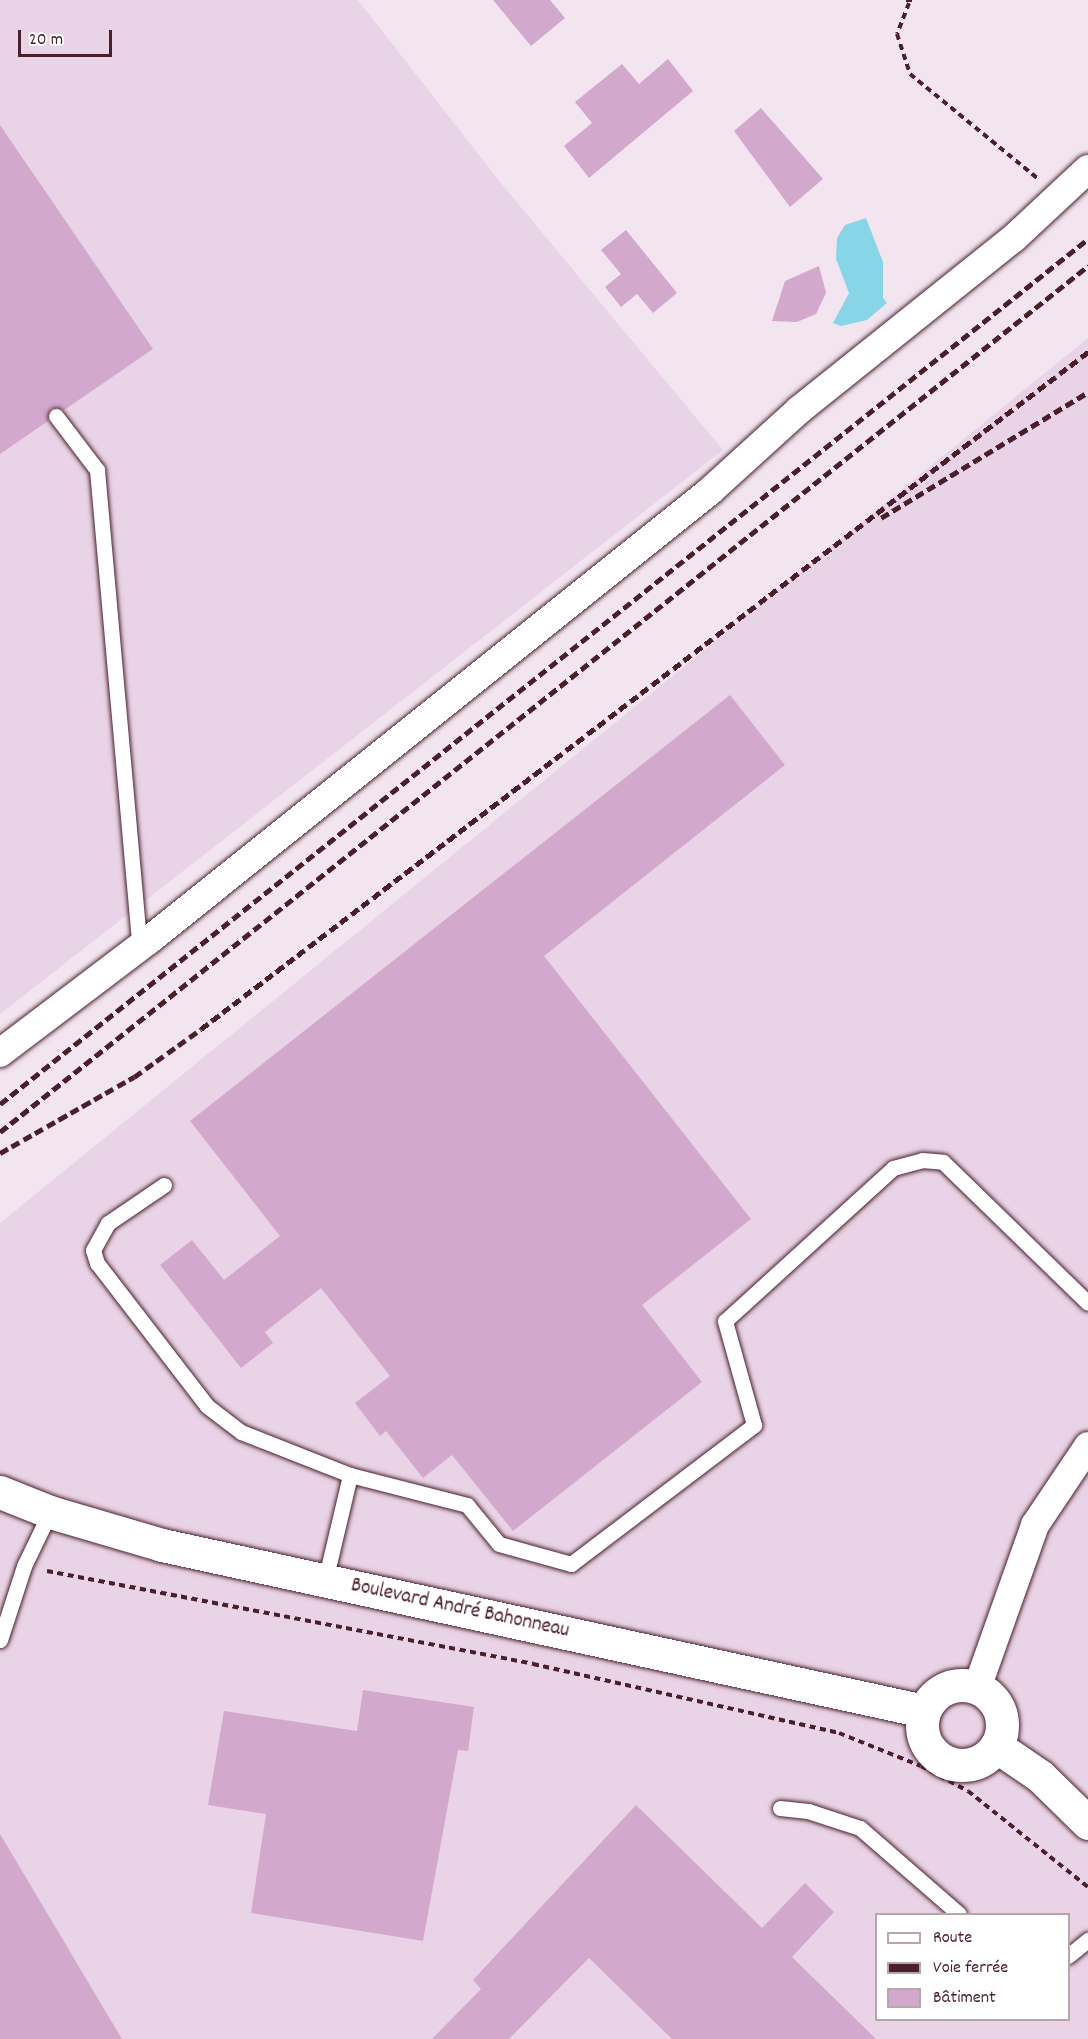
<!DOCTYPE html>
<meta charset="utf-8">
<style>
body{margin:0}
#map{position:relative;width:1088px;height:2039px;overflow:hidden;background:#f2e5f0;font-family:Dekko,sans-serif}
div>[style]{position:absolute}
.built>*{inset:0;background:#e9d3e6}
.water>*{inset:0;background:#89d5e8}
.building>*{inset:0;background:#d3a8cd}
.path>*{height:4px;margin-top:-2px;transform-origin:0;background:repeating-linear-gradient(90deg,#4a1f2b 0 6px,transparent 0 10.5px)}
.roads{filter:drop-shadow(0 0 2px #4a1f2b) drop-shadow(0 0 2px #4a1f2b)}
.service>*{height:15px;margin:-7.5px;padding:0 7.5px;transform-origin:7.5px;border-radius:7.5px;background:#fff}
.minor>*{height:28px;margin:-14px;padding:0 14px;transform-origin:14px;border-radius:14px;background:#fff}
.tertiary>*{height:33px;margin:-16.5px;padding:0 16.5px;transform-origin:16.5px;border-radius:16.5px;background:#fff}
.tertiary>.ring{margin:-16.5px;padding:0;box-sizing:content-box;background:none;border:33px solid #fff;border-radius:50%}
.rail>*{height:4.5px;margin-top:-2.25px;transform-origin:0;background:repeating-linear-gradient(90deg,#4a1f2b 0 9px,transparent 0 13.5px)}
span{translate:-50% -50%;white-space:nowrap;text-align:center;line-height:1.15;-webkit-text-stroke:4.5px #fff;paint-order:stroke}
.street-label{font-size:21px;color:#4a1f2b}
.legend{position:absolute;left:875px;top:1913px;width:195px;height:108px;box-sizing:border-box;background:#fff;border:2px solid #b7a5aa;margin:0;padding:8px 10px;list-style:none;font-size:18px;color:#4a1f2b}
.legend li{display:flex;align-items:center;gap:12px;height:30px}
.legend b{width:30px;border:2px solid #b7a5aa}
.scale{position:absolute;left:18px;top:30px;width:94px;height:27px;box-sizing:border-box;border:3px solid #4a1f2b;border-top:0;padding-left:8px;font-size:18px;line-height:21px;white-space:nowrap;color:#4a1f2b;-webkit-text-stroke:4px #fff;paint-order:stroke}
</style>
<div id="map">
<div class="built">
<div style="clip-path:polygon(0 0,358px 0,500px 182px,723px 450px,0 1014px)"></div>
<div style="clip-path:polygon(evenodd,1088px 338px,1088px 2039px,0 2039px,0 1223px,1088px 338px,876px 1914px,1068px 1914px,1068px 2020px,876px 2020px,876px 1914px)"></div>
</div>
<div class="water">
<div style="clip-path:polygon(866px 218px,883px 262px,883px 298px,887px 303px,867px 320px,841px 326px,833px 323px,849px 293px,836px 259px,837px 238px,845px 225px)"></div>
</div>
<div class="building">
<div style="clip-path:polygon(493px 0,550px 0,565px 18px,531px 46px)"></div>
<div style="clip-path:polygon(668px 59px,693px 91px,589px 178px,564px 146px,592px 123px,575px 102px,622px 64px,639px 84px)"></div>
<div style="clip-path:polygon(761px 108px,823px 179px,790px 207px,734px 131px)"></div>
<div style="clip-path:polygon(0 125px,153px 349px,64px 410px,51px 408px,48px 421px,0 454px)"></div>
<div style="clip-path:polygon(626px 230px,677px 293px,653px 313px,637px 294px,621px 307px,605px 287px,621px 274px,601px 250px)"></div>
<div style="clip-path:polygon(819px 266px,826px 293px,816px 314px,797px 322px,772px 321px,785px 281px)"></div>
<div style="clip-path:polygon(730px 695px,785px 765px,544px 956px,751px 1219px,642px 1305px,702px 1382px,513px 1531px,452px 1455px,423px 1478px,386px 1431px,380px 1436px,355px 1403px,390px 1376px,321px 1288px,265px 1332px,273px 1343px,241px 1368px,160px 1265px,192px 1240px,224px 1280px,280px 1236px,190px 1121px)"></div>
<div style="clip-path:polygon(363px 1690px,474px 1707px,468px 1751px,458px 1750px,423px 1941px,251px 1913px,266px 1814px,208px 1805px,224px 1711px,357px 1731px)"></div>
<div style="clip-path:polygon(636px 1805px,762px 1928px,805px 1883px,834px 1912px,792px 1957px,876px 2039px,672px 2039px,589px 1958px,509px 2039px,432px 2039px,481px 1989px,473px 1980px)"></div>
<div style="clip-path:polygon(0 1834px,122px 2039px,0 2039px)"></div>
</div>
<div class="path">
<div style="left:906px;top:0;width:7px"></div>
<div style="left:909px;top:3px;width:33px;rotate:111deg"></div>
<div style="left:897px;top:34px;width:42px;rotate:72deg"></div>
<div style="left:910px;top:74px;width:164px;rotate:39.3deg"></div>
<div style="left:47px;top:1571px;width:495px;rotate:10.8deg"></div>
<div style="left:533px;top:1664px;width:314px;rotate:12.7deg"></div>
<div style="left:839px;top:1733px;width:88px;rotate:21.9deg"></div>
<div style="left:921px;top:1766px;width:53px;rotate:28deg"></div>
<div style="left:968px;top:1791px;width:154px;rotate:38.7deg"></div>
</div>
<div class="roads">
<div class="service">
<div style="left:56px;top:416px;width:68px;rotate:52.8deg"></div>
<div style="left:97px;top:470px;width:480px;rotate:84.9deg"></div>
<div style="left:164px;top:1185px;width:68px;rotate:145.8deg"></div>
<div style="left:108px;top:1223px;width:31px;rotate:119deg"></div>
<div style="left:93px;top:1250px;width:14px;rotate:73deg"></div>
<div style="left:97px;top:1263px;width:180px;rotate:52.4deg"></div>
<div style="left:207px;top:1406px;width:43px;rotate:37.4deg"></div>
<div style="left:241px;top:1432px;width:117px;rotate:21.5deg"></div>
<div style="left:350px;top:1475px;width:121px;rotate:14.4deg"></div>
<div style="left:467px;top:1505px;width:50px;rotate:50.6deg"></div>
<div style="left:499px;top:1544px;width:75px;rotate:15.5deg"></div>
<div style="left:571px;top:1564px;width:230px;rotate:-37.2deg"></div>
<div style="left:754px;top:1425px;width:108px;rotate:-105.6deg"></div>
<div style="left:725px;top:1321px;width:227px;rotate:-42.3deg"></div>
<div style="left:893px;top:1168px;width:30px;rotate:-15deg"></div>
<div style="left:922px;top:1160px;width:21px;rotate:5deg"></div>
<div style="left:943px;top:1162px;width:202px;rotate:44.2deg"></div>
<div style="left:325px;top:1581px;width:109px;rotate:-76.7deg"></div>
<div style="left:0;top:1640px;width:78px;rotate:-72deg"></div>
<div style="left:24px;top:1566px;width:60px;rotate:-64.3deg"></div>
<div style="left:780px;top:1808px;width:28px;rotate:6deg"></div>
<div style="left:808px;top:1811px;width:55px;rotate:18.1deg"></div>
<div style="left:860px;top:1828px;width:131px;rotate:41deg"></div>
<div style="left:1068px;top:1956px;width:26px;rotate:-39deg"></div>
</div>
<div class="minor">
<div style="left:0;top:1053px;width:187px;rotate:-37.2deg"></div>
<div style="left:149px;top:940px;width:719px;rotate:-38.67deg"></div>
<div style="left:710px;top:491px;width:120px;rotate:-42.3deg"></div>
<div style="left:799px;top:410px;width:275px;rotate:-38.7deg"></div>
<div style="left:1014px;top:238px;width:101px;rotate:-43deg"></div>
<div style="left:977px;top:1688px;width:173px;rotate:-70.4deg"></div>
<div style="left:1035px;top:1525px;width:95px;rotate:-56.1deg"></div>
</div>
<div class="tertiary">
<div style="left:0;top:1492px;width:54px;rotate:21.8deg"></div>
<div style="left:50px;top:1512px;width:117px;rotate:16.4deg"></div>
<div style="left:162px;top:1545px;width:780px;rotate:12.29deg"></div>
<div class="ring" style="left:922px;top:1685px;width:47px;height:47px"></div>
<div style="left:996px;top:1746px;width:53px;rotate:34.3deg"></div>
<div style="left:1040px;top:1776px;width:67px;rotate:44.4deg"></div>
</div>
</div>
<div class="rail">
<div style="left:881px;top:518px;width:242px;rotate:-31.3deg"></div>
<div style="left:0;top:1104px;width:1390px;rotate:-38.49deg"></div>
<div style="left:0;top:1132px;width:1391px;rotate:-38.52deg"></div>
<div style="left:0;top:1153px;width:154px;rotate:-29.6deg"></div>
<div style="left:134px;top:1077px;width:82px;rotate:-35.6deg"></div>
<div style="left:201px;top:1029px;width:1116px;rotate:-37.35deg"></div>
</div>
<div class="street-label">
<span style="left:460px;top:1609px;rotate:12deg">Boulevard André Bahonneau</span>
</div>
<ul class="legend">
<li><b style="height:8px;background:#fff"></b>Route</li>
<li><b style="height:8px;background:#4a1f2b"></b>Voie ferrée</li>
<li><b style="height:16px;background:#d3a8cd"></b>Bâtiment</li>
</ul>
<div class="scale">20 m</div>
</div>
